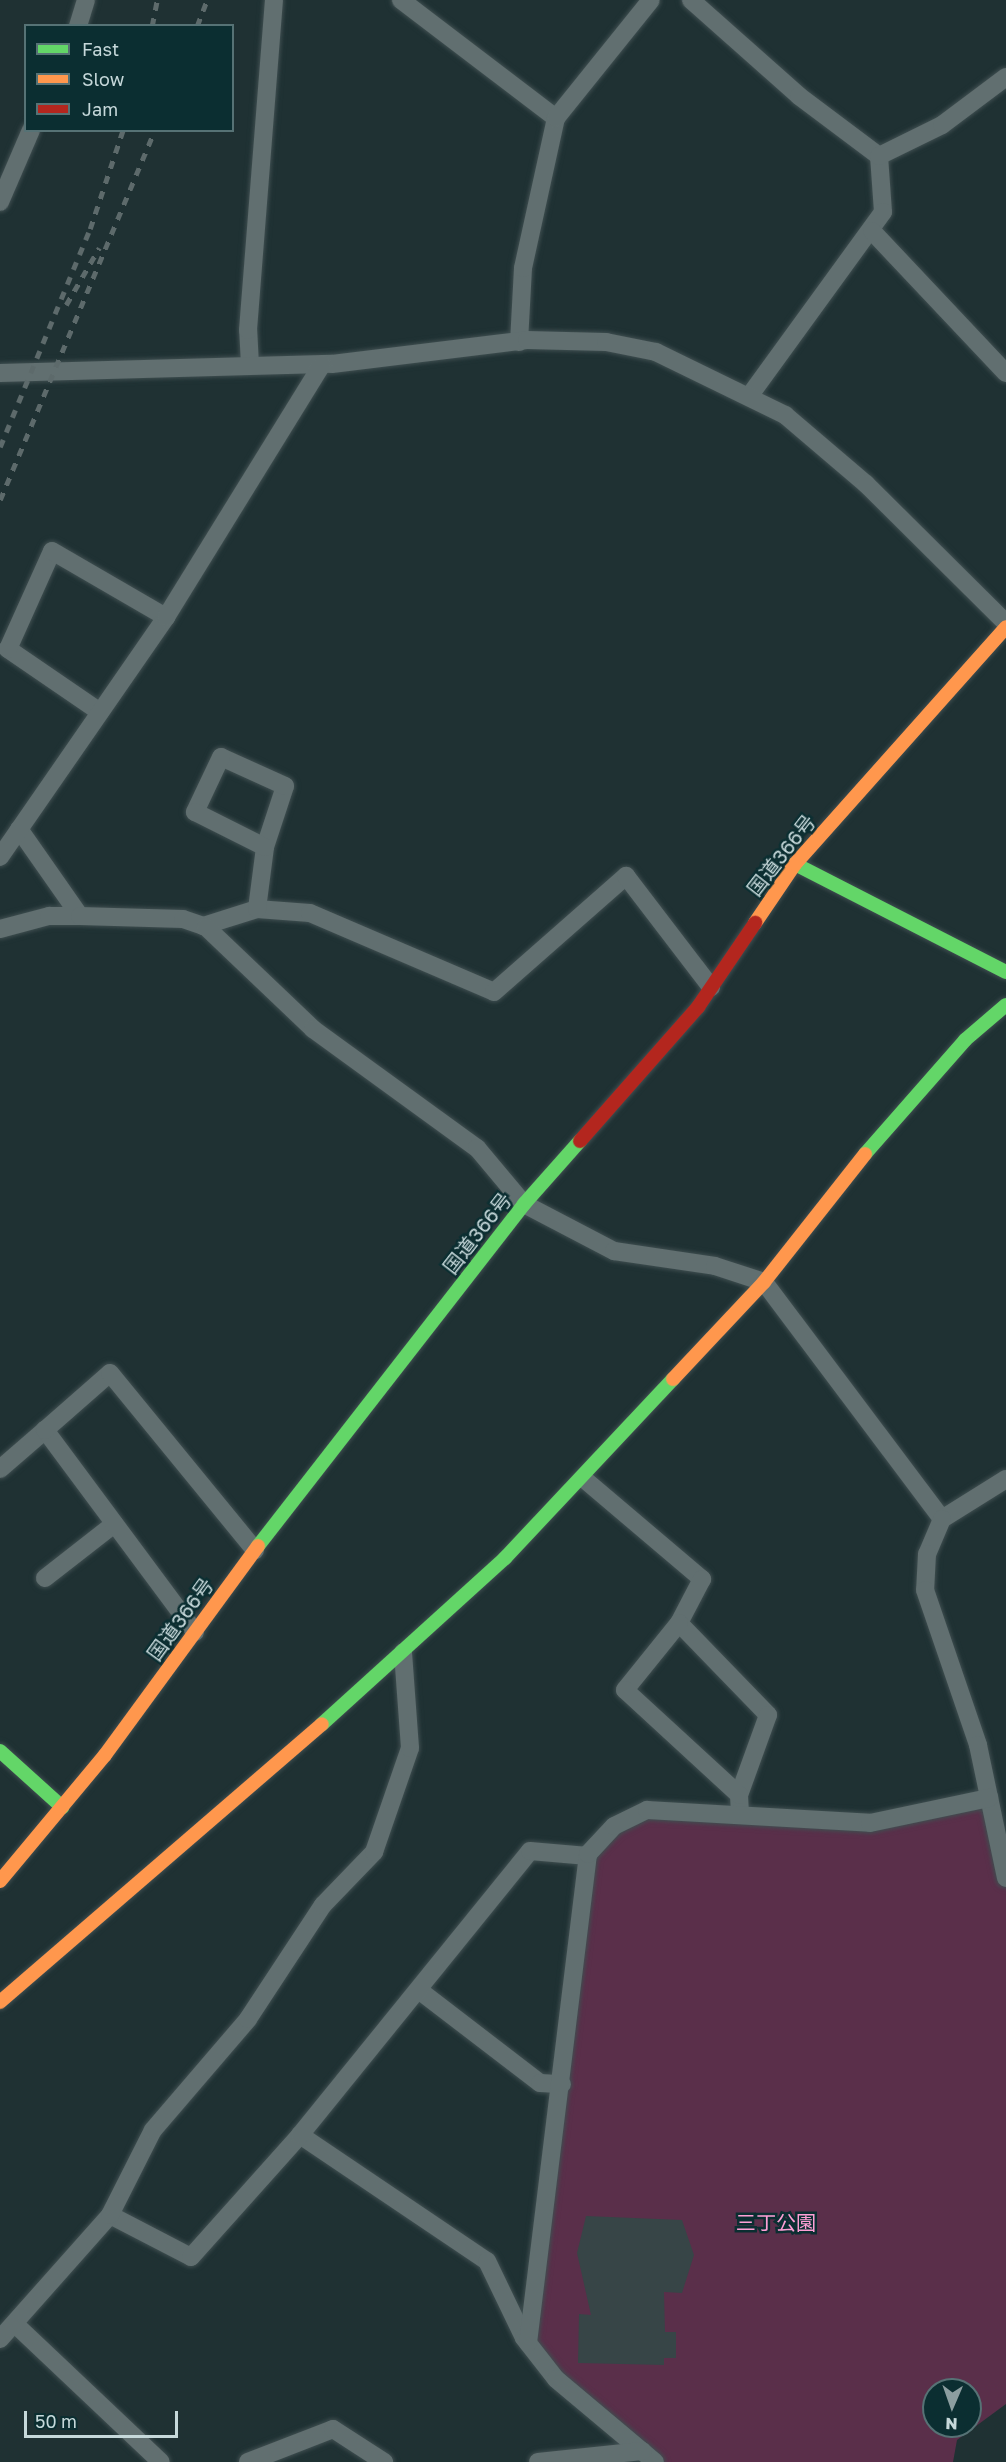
<!DOCTYPE html>
<meta charset="utf-8">
<style>
body{margin:0}
#map{position:relative;width:1006px;height:2462px;overflow:hidden;background:#1f3133;font-family:"Golos Text","Noto Sans JP",sans-serif}
div>[style]{position:absolute}
.green>*{inset:0;background:#5a2f4a}
.building>*{inset:0;background:#374547}
.roads{filter:drop-shadow(0 0 2px #3f4e50) drop-shadow(0 0 2px #3f4e50)}
.street>*{height:18px;margin:-9px;padding:0 9px;transform-origin:9px;border-radius:9px;background:#616f70}
.fast>*{height:14px;margin:-7px;padding:0 7px;transform-origin:7px;border-radius:7px;background:#63d668}
.slow>*{height:14px;margin:-7px;padding:0 7px;transform-origin:7px;border-radius:7px;background:#ff974d}
.jam>*{height:14px;margin:-7px;padding:0 7px;transform-origin:7px;border-radius:7px;background:#b3261e}
.rail>*{height:4.5px;margin-top:-2.25px;transform-origin:0;background:repeating-linear-gradient(90deg,#5d6a6b 0 8px,transparent 0 16px)}
span{translate:-50% -50%;white-space:nowrap;text-align:center;line-height:1.15;-webkit-text-stroke:5px #0b2e31;paint-order:stroke}
.street-label{font-size:20px;color:#c6d8da}
.park-label{font-size:20px;color:#fd9fd5}
.legend{position:absolute;left:24px;top:24px;width:210px;height:108px;box-sizing:border-box;background:#0b2e31;border:2px solid #567275;margin:0;padding:8px 10px;list-style:none;font-size:18px;color:#c6d8da}
.legend li{display:flex;align-items:center;gap:12px;height:30px}
.legend b{width:30px;border:2px solid #567275}
.north{position:absolute;left:922px;top:2378px;width:60px;height:60px;box-sizing:border-box;background:#0b2e31;border:2px solid #567275;border-radius:50%;rotate:182deg;font-size:16px;font-weight:700;line-height:24px;text-align:center;color:#c6d8da}
.north::after{content:'';display:block;margin:auto;width:21px;height:27px;background:#8c9ea0;clip-path:polygon(50% 0,100% 100%,50% 72%,0 100%)}
.scale{position:absolute;left:24px;top:2411px;width:154px;height:27px;box-sizing:border-box;border:3px solid #c6d8da;border-top:0;padding-left:8px;font-size:18px;line-height:21px;white-space:nowrap;color:#c6d8da;-webkit-text-stroke:4px #0b2e31;paint-order:stroke}
</style>
<div id="map">
<div class="green">
<div style="clip-path:polygon(evenodd,989px 1798px,1006px 1878px,1006px 2404px,957px 2440px,953px 2462px,654px 2462px,528px 2343px,588px 1856px,647px 1810px,870px 1823px,989px 1798px,934px 2390px,970px 2390px,970px 2426px,934px 2426px,934px 2390px)"></div>
</div>
<div class="building">
<div style="clip-path:polygon(586px 2216px,682px 2220px,694px 2255px,682px 2293px,664px 2292px,665px 2332px,676px 2332px,676px 2358px,664px 2358px,664px 2365px,578px 2363px,579px 2314px,591px 2315px,577px 2253px)"></div>
</div>
<div class="roads">
<div class="street">
<div style="left:401px;top:0;width:195px;rotate:37.3deg"></div>
<div style="left:691px;top:0;width:144px;rotate:41.6deg"></div>
<div style="left:799px;top:96px;width:100px;rotate:36.9deg"></div>
<div style="left:879px;top:156px;width:56px;rotate:85.9deg"></div>
<div style="left:883px;top:212px;width:226px;rotate:126deg"></div>
<div style="left:78px;top:26px;width:27px;rotate:-73deg"></div>
<div style="left:879px;top:156px;width:70px;rotate:-26.2deg"></div>
<div style="left:942px;top:125px;width:80px;rotate:-36.9deg"></div>
<div style="left:0;top:202px;width:78px;rotate:-66.7deg"></div>
<div style="left:872px;top:231px;width:195px;rotate:46.7deg"></div>
<div style="left:519px;top:342px;width:74px;rotate:-86.9deg"></div>
<div style="left:523px;top:268px;width:154px;rotate:-77.6deg"></div>
<div style="left:556px;top:118px;width:151px;rotate:-51.2deg"></div>
<div style="left:250px;top:365px;width:35px;rotate:-93deg"></div>
<div style="left:248px;top:330px;width:331px;rotate:-85.5deg"></div>
<div style="left:0;top:373px;width:332px;rotate:-1.6deg"></div>
<div style="left:332px;top:364px;width:196px;rotate:-7deg"></div>
<div style="left:527px;top:340px;width:79px;rotate:1.5deg"></div>
<div style="left:606px;top:342px;width:51px;rotate:11.3deg"></div>
<div style="left:656px;top:352px;width:144px;rotate:26deg"></div>
<div style="left:785px;top:415px;width:106px;rotate:40.4deg"></div>
<div style="left:866px;top:484px;width:197px;rotate:44.8deg"></div>
<div style="left:100px;top:712px;width:112px;rotate:-145.6deg"></div>
<div style="left:8px;top:649px;width:107px;rotate:-65.8deg"></div>
<div style="left:52px;top:551px;width:132px;rotate:30.1deg"></div>
<div style="left:19px;top:829px;width:106px;rotate:55deg"></div>
<div style="left:0;top:857px;width:292px;rotate:-55.3deg"></div>
<div style="left:166px;top:617px;width:297px;rotate:-58.3deg"></div>
<div style="left:257px;top:909px;width:53px;rotate:4.3deg"></div>
<div style="left:310px;top:913px;width:200px;rotate:23.2deg"></div>
<div style="left:494px;top:992px;width:176px;rotate:-41.3deg"></div>
<div style="left:626px;top:876px;width:140px;rotate:52.6deg"></div>
<div style="left:203px;top:926px;width:57px;rotate:-17.5deg"></div>
<div style="left:257px;top:909px;width:63px;rotate:-82.6deg"></div>
<div style="left:265px;top:847px;width:64px;rotate:-71.8deg"></div>
<div style="left:285px;top:786px;width:70px;rotate:-155.6deg"></div>
<div style="left:221px;top:757px;width:61px;rotate:115.3deg"></div>
<div style="left:195px;top:812px;width:78px;rotate:26.6deg"></div>
<div style="left:0;top:929px;width:51px;rotate:-14.9deg"></div>
<div style="left:49px;top:916px;width:31px"></div>
<div style="left:80px;top:916px;width:103px;rotate:1.7deg"></div>
<div style="left:183px;top:919px;width:24px;rotate:19deg"></div>
<div style="left:206px;top:927px;width:148px;rotate:43.6deg"></div>
<div style="left:313px;top:1029px;width:203px;rotate:36deg"></div>
<div style="left:477px;top:1148px;width:73px;rotate:50deg"></div>
<div style="left:524px;top:1204px;width:102px;rotate:27.6deg"></div>
<div style="left:614px;top:1251px;width:102px;rotate:8.4deg"></div>
<div style="left:715px;top:1266px;width:52px;rotate:18.1deg"></div>
<div style="left:764px;top:1282px;width:296px;rotate:53.1deg"></div>
<div style="left:0;top:1469px;width:60px;rotate:-40.9deg"></div>
<div style="left:584px;top:1479px;width:155px;rotate:40.3deg"></div>
<div style="left:702px;top:1579px;width:50px;rotate:117.6deg"></div>
<div style="left:679px;top:1623px;width:128px;rotate:45.9deg"></div>
<div style="left:768px;top:1715px;width:85px;rotate:109.9deg"></div>
<div style="left:739px;top:1795px;width:20px;rotate:87deg"></div>
<div style="left:1006px;top:1479px;width:75px;rotate:148deg"></div>
<div style="left:942px;top:1519px;width:38px;rotate:113deg"></div>
<div style="left:927px;top:1554px;width:36px;rotate:93deg"></div>
<div style="left:925px;top:1590px;width:164px;rotate:71.1deg"></div>
<div style="left:978px;top:1745px;width:136px;rotate:78.1deg"></div>
<div style="left:45px;top:1578px;width:88px;rotate:-38deg"></div>
<div style="left:679px;top:1623px;width:86px;rotate:128.9deg"></div>
<div style="left:625px;top:1690px;width:155px;rotate:42.6deg"></div>
<div style="left:195px;top:1632px;width:252px;rotate:-126.6deg"></div>
<div style="left:45px;top:1430px;width:86px;rotate:-41.2deg"></div>
<div style="left:110px;top:1373px;width:229px;rotate:50.7deg"></div>
<div style="left:420px;top:1991px;width:151px;rotate:37.5deg"></div>
<div style="left:540px;top:2083px;width:22px;rotate:3deg"></div>
<div style="left:300px;top:2135px;width:225px;rotate:34deg"></div>
<div style="left:487px;top:2261px;width:85px;rotate:64.3deg"></div>
<div style="left:524px;top:2338px;width:52px;rotate:52deg"></div>
<div style="left:556px;top:2379px;width:129px;rotate:40deg"></div>
<div style="left:110px;top:2215px;width:91px;rotate:27.4deg"></div>
<div style="left:191px;top:2257px;width:164px;rotate:-48.2deg"></div>
<div style="left:300px;top:2135px;width:365px;rotate:-51deg"></div>
<div style="left:530px;top:1851px;width:58px;rotate:4.9deg"></div>
<div style="left:16px;top:2325px;width:199px;rotate:43.4deg"></div>
<div style="left:0;top:2339px;width:166px;rotate:-48.4deg"></div>
<div style="left:110px;top:2215px;width:95px;rotate:-63.2deg"></div>
<div style="left:153px;top:2130px;width:146px;rotate:-49.4deg"></div>
<div style="left:248px;top:2019px;width:136px;rotate:-56.7deg"></div>
<div style="left:323px;top:1905px;width:74px;rotate:-46.1deg"></div>
<div style="left:374px;top:1852px;width:110px;rotate:-70.9deg"></div>
<div style="left:410px;top:1748px;width:96px;rotate:-94.2deg"></div>
<div style="left:528px;top:2343px;width:493px;rotate:-83deg"></div>
<div style="left:588px;top:1854px;width:38px;rotate:-47deg"></div>
<div style="left:614px;top:1826px;width:37px;rotate:-26deg"></div>
<div style="left:647px;top:1810px;width:223px;rotate:3.3deg"></div>
<div style="left:870px;top:1823px;width:122px;rotate:-11.9deg"></div>
<div style="left:248px;top:2462px;width:91px;rotate:-21.2deg"></div>
<div style="left:333px;top:2429px;width:61px;rotate:32.9deg"></div>
<div style="left:538px;top:2462px;width:105px;rotate:-6deg"></div>
</div>
<div class="fast">
<div style="left:795px;top:864px;width:237px;rotate:27.1deg"></div>
<div style="left:865px;top:1154px;width:152px;rotate:-48.7deg"></div>
<div style="left:965px;top:1040px;width:54px;rotate:-40.5deg"></div>
<div style="left:258px;top:1546px;width:433px;rotate:-52.1deg"></div>
<div style="left:524px;top:1204px;width:84px;rotate:-48.4deg"></div>
<div style="left:322px;top:1724px;width:247px;rotate:-42.2deg"></div>
<div style="left:505px;top:1558px;width:245px;rotate:-46.8deg"></div>
<div style="left:0;top:1751px;width:84px;rotate:42.1deg"></div>
</div>
<div class="slow">
<div style="left:755px;top:923px;width:71px;rotate:-55.9deg"></div>
<div style="left:795px;top:864px;width:317px;rotate:-48.3deg"></div>
<div style="left:673px;top:1379px;width:133px;rotate:-46.8deg"></div>
<div style="left:764px;top:1282px;width:163px;rotate:-51.7deg"></div>
<div style="left:0;top:1881px;width:164px;rotate:-50.2deg"></div>
<div style="left:105px;top:1755px;width:259px;rotate:-53.8deg"></div>
<div style="left:0;top:2002px;width:425px;rotate:-40.8deg"></div>
</div>
<div class="jam">
<div style="left:580px;top:1141px;width:179px;rotate:-48.6deg"></div>
<div style="left:698px;top:1007px;width:102px;rotate:-55.8deg"></div>
</div>
</div>
<div class="rail">
<div style="left:152px;top:26px;width:26px;rotate:-79deg"></div>
<div style="left:197px;top:26px;width:28px;rotate:-69deg"></div>
<div style="left:66px;top:305px;width:66px;rotate:-59.9deg"></div>
<div style="left:0;top:447px;width:236px;rotate:-67.6deg"></div>
<div style="left:90px;top:229px;width:104px;rotate:-71.6deg"></div>
<div style="left:0;top:500px;width:401px;rotate:-67.3deg"></div>
</div>
<div class="street-label">
<span style="left:781px;top:855px;rotate:-52deg">国道366号</span>
<span style="left:477px;top:1233px;rotate:-52deg">国道366号</span>
<span style="left:180px;top:1619px;rotate:-54deg">国道366号</span>
</div>
<div class="park-label">
<span style="left:776px;top:2222px">三丁公園</span>
</div>
<ul class="legend">
<li><b style="height:8px;background:#63d668"></b>Fast</li>
<li><b style="height:8px;background:#ff974d"></b>Slow</li>
<li><b style="height:8px;background:#b3261e"></b>Jam</li>
</ul>
<div class="north">N</div>
<div class="scale">50 m</div>
</div>
